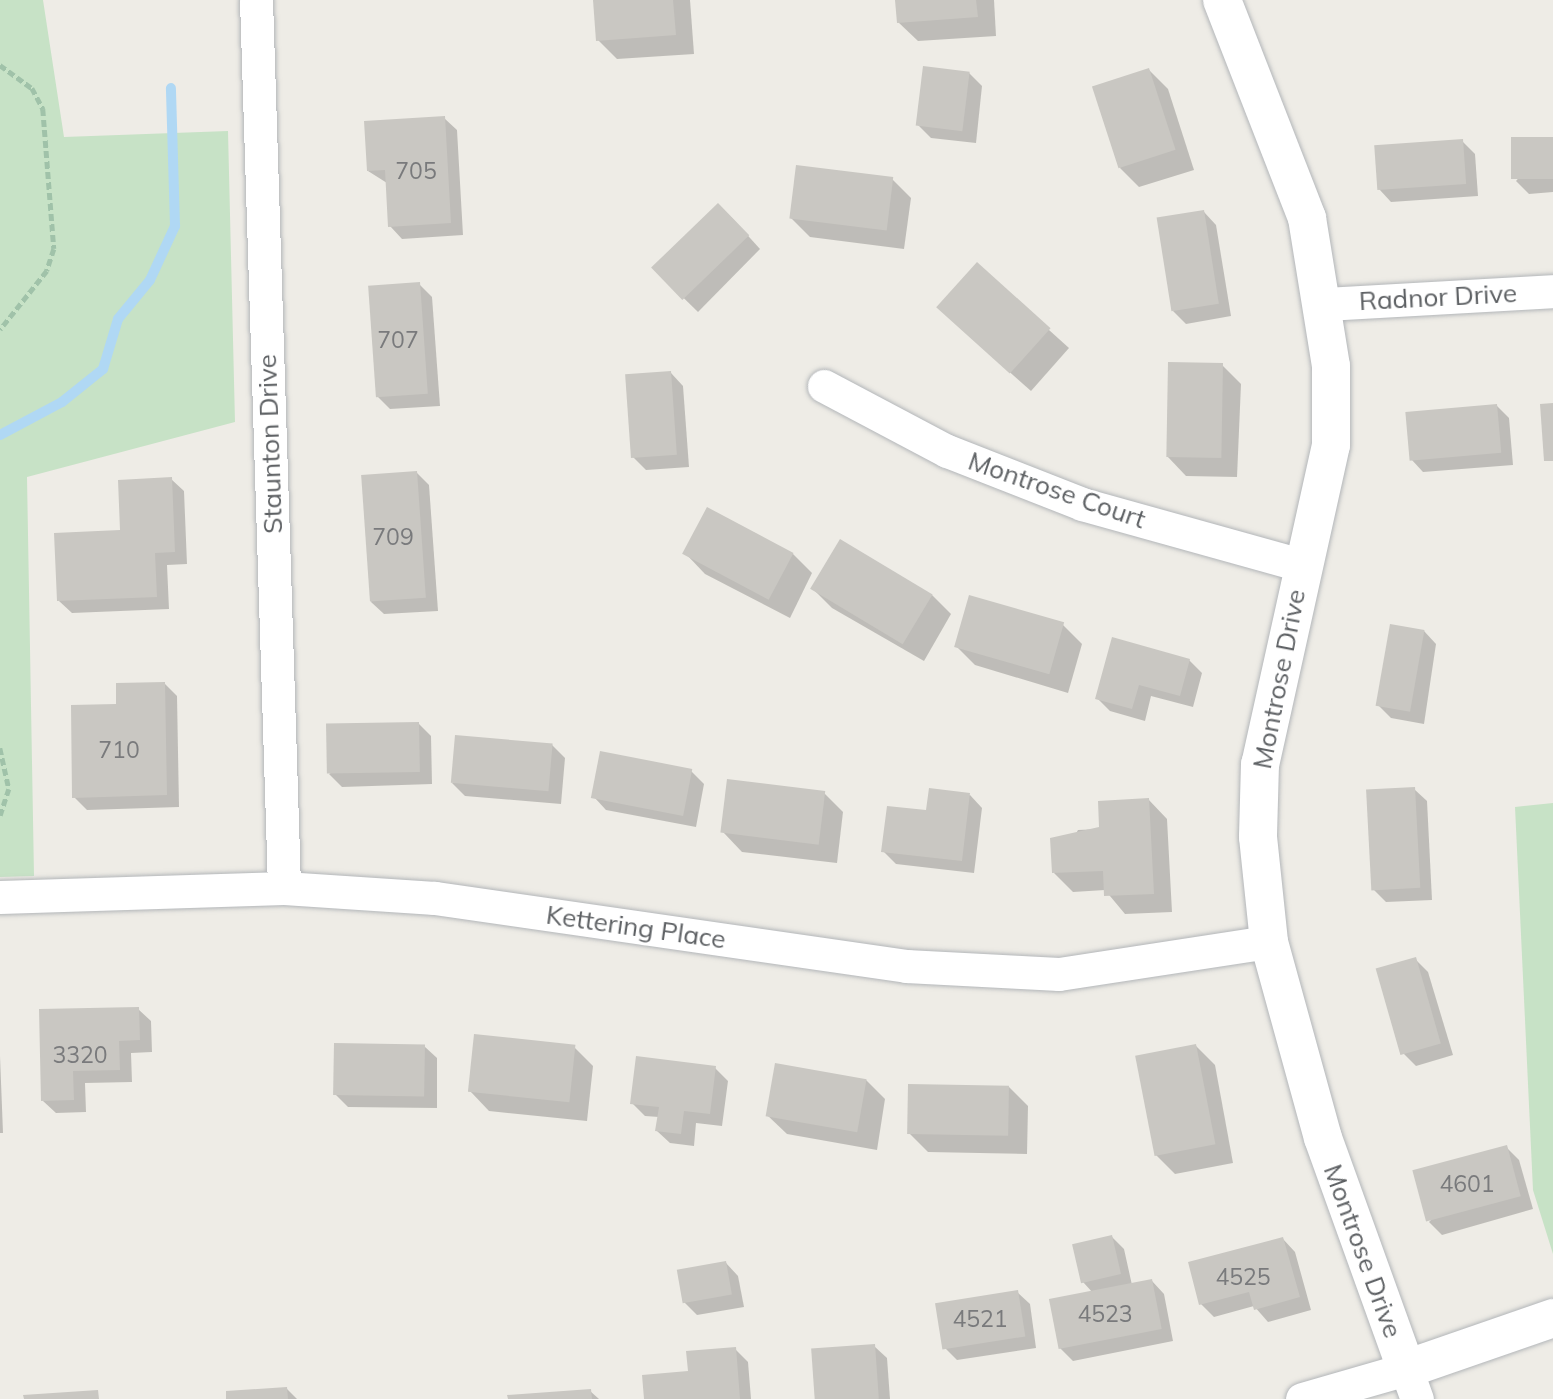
<!DOCTYPE html>
<style>
body{margin:0}
#map{position:relative;width:1553px;height:1399px;overflow:hidden;background:#eeece6;font-family:Mulish,sans-serif}
div>[style]{position:absolute}
.green>*{inset:0;background:#c7e2c6}
.shadow>*{inset:0;background:#0003}
.stream>*{height:10px;margin:-5px;padding:0 5px;transform-origin:5px;border-radius:5px;background:#b0d8f4}
.building>*{inset:0;background:#c9c7c2;transform-origin:0 0}
.path>*{height:4.5px;margin-top:-2.25px;transform-origin:0;background:repeating-linear-gradient(90deg,#a0c2a9 0 7px,transparent 0 10.5px)}
.roads{filter:drop-shadow(0 0 2px #b3b6b9) drop-shadow(0 0 2px #b3b6b9)}
.minor>*{height:33px;margin:-16.5px;padding:0 16.5px;transform-origin:16.5px;border-radius:16.5px;background:#fff}
.tertiary>*{height:38px;margin:-19px;padding:0 19px;transform-origin:19px;border-radius:19px;background:#fff}
span{translate:-50% -50%;white-space:nowrap;text-align:center;line-height:1.15;-webkit-text-stroke:5px #fff;paint-order:stroke}
.number-label{font-size:23px;color:#797a7c}
.number-label span{-webkit-text-stroke-width:0}
.street-label{font-size:26px;color:#5e6164}
</style>
<div id="map">
<div class="green">
<div style="clip-path:polygon(0 0,43px 0,64px 137px,228px 131px,235px 422px,27px 477px,34px 876px,0 877px)"></div>
<div style="clip-path:polygon(1553px 803px,1553px 1254px,1533px 1190px,1515px 807px)"></div>
</div>
<div class="shadow">
<div style="clip-path:polygon(595px 0,690px 0,694px 54px,617px 59px,598px 40px)"></div>
<div style="clip-path:polygon(897px 0,994px 0,996px 36px,918px 41px,898px 22px)"></div>
<div style="clip-path:polygon(1149px 70px,1168px 89px,1194px 170px,1139px 187px,1120px 168px)"></div>
<div style="clip-path:polygon(969px 73px,982px 86px,976px 143px,931px 138px,918px 125px)"></div>
<div style="clip-path:polygon(444px 118px,457px 130px,463px 235px,402px 239px,390px 226px,387px 183px,368px 171px)"></div>
<div style="clip-path:polygon(1553px 139px,1553px 192px,1529px 194px,1516px 181px)"></div>
<div style="clip-path:polygon(1462px 141px,1475px 154px,1478px 196px,1391px 202px,1379px 189px)"></div>
<div style="clip-path:polygon(892px 179px,911px 198px,904px 249px,810px 237px,791px 218px)"></div>
<div style="clip-path:polygon(1204px 212px,1216px 225px,1231px 316px,1186px 324px,1173px 311px)"></div>
<div style="clip-path:polygon(731px 217px,760px 249px,698px 312px,653px 268px)"></div>
<div style="clip-path:polygon(977px 265px,1069px 348px,1031px 391px,958px 326px)"></div>
<div style="clip-path:polygon(419px 284px,432px 297px,440px 406px,390px 409px,378px 397px)"></div>
<div style="clip-path:polygon(1222px 365px,1241px 384px,1237px 477px,1186px 476px,1167px 456px)"></div>
<div style="clip-path:polygon(671px 373px,683px 386px,689px 467px,646px 470px,633px 457px)"></div>
<div style="clip-path:polygon(1497px 406px,1509px 418px,1513px 465px,1423px 472px,1411px 459px)"></div>
<div style="clip-path:polygon(417px 473px,429px 485px,438px 611px,384px 614px,371px 602px)"></div>
<div style="clip-path:polygon(171px 479px,184px 491px,187px 564px,167px 565px,169px 609px,72px 613px,59px 601px)"></div>
<div style="clip-path:polygon(686px 554px,793px 554px,812px 573px,790px 618px,705px 574px)"></div>
<div style="clip-path:polygon(813px 589px,932px 595px,951px 614px,924px 661px,832px 608px)"></div>
<div style="clip-path:polygon(1063px 625px,1082px 644px,1068px 693px,975px 665px,956px 646px)"></div>
<div style="clip-path:polygon(1424px 631px,1436px 644px,1424px 724px,1391px 718px,1379px 706px)"></div>
<div style="clip-path:polygon(1189px 660px,1202px 673px,1193px 707px,1151px 696px,1145px 721px,1110px 711px,1097px 698px)"></div>
<div style="clip-path:polygon(165px 684px,177px 696px,179px 807px,87px 810px,74px 797px,118px 706px)"></div>
<div style="clip-path:polygon(418px 723px,431px 736px,432px 784px,342px 787px,329px 774px)"></div>
<div style="clip-path:polygon(552px 745px,565px 758px,561px 804px,465px 796px,452px 783px)"></div>
<div style="clip-path:polygon(691px 771px,704px 784px,696px 827px,606px 810px,594px 797px)"></div>
<div style="clip-path:polygon(1414px 789px,1427px 801px,1432px 900px,1386px 902px,1373px 889px)"></div>
<div style="clip-path:polygon(824px 793px,843px 812px,837px 863px,742px 852px,723px 832px)"></div>
<div style="clip-path:polygon(970px 795px,982px 808px,974px 873px,896px 864px,883px 851px,928px 812px)"></div>
<div style="clip-path:polygon(1148px 799px,1167px 819px,1172px 912px,1125px 914px,1105px 890px,1073px 892px,1054px 873px,1078px 830px,1101px 829px)"></div>
<div style="clip-path:polygon(1415px 959px,1428px 972px,1453px 1055px,1416px 1066px,1403px 1053px)"></div>
<div style="clip-path:polygon(138px 1009px,151px 1021px,152px 1052px,131px 1053px,132px 1082px,85px 1083px,86px 1112px,56px 1113px,43px 1101px,41px 1011px)"></div>
<div style="clip-path:polygon(424px 1046px,437px 1058px,437px 1108px,348px 1107px,336px 1095px)"></div>
<div style="clip-path:polygon(1196px 1046px,1215px 1065px,1233px 1163px,1175px 1174px,1156px 1155px)"></div>
<div style="clip-path:polygon(574px 1047px,593px 1066px,587px 1121px,489px 1111px,470px 1091px)"></div>
<div style="clip-path:polygon(0 1056px,3px 1133px,0 1133px)"></div>
<div style="clip-path:polygon(715px 1068px,728px 1081px,722px 1126px,696px 1123px,694px 1146px,670px 1143px,657px 1131px,659px 1117px,645px 1116px,632px 1103px)"></div>
<div style="clip-path:polygon(866px 1080px,885px 1099px,877px 1150px,787px 1134px,767px 1115px)"></div>
<div style="clip-path:polygon(1009px 1087px,1028px 1106px,1027px 1154px,928px 1152px,909px 1133px)"></div>
<div style="clip-path:polygon(1506px 1147px,1519px 1160px,1533px 1209px,1442px 1235px,1429px 1222px)"></div>
<div style="clip-path:polygon(1112px 1237px,1124px 1249px,1132px 1285px,1152px 1281px,1164px 1294px,1173px 1341px,1073px 1361px,1060px 1348px,1093px 1293px,1083px 1282px)"></div>
<div style="clip-path:polygon(1283px 1239px,1295px 1252px,1311px 1310px,1268px 1322px,1254px 1306px,1214px 1317px,1201px 1304px)"></div>
<div style="clip-path:polygon(726px 1263px,738px 1276px,744px 1307px,697px 1315px,684px 1302px)"></div>
<div style="clip-path:polygon(1017px 1292px,1030px 1304px,1036px 1348px,957px 1360px,944px 1347px)"></div>
<div style="clip-path:polygon(874px 1346px,887px 1358px,890px 1399px,816px 1399px)"></div>
<div style="clip-path:polygon(735px 1349px,748px 1362px,751px 1399px,645px 1399px)"></div>
<div style="clip-path:polygon(287px 1389px,297px 1399px,228px 1399px)"></div>
<div style="clip-path:polygon(590px 1391px,599px 1399px,509px 1399px)"></div>
</div>
<div class="stream">
<div style="left:0;top:435px;width:70px;rotate:-28deg"></div>
<div style="left:62px;top:402px;width:53px;rotate:-38.8deg"></div>
<div style="left:103px;top:369px;width:52px;rotate:-73.3deg"></div>
<div style="left:118px;top:319px;width:50px;rotate:-50.6deg"></div>
<div style="left:150px;top:280px;width:60px;rotate:-65.2deg"></div>
<div style="left:175px;top:226px;width:138px;rotate:-91.7deg"></div>
</div>
<div class="building">
<div style="clip-path:polygon(593px 0,673px 0,676px 35px,596px 41px)"></div>
<div style="clip-path:polygon(895px 0,976px 0,978px 17px,897px 23px)"></div>
<div style="left:923px;top:66px;width:47px;height:60px;rotate:7deg"></div>
<div style="left:1149px;top:68px;width:86px;height:60px;rotate:72deg"></div>
<div style="clip-path:polygon(445px 116px,451px 223px,388px 227px,385px 170px,367px 171px,364px 121px)"></div>
<div style="left:1553px;top:137px;width:42px;height:42px;rotate:90deg"></div>
<div style="left:1463px;top:139px;width:45px;height:89px;rotate:86deg"></div>
<div style="left:796px;top:165px;width:98px;height:54px;rotate:7deg"></div>
<div style="left:718px;top:203px;width:45px;height:93px;rotate:46deg"></div>
<div style="left:1204px;top:210px;width:95px;height:48px;rotate:81deg"></div>
<div style="left:977px;top:262px;width:99px;height:61px;rotate:42deg"></div>
<div style="left:420px;top:282px;width:112px;height:52px;rotate:86deg"></div>
<div style="left:1168px;top:362px;width:55px;height:95px;rotate:1deg"></div>
<div style="left:671px;top:371px;width:84px;height:46px;rotate:86deg"></div>
<div style="clip-path:polygon(1553px 403px,1553px 461px,1544px 461px,1540px 404px)"></div>
<div style="left:1497px;top:404px;width:49px;height:92px;rotate:85deg"></div>
<div style="left:417px;top:471px;width:127px;height:56px;rotate:86deg"></div>
<div style="clip-path:polygon(172px 477px,175px 552px,155px 553px,157px 597px,57px 601px,54px 533px,120px 530px,118px 480px)"></div>
<div style="left:707px;top:507px;width:98px;height:53px;rotate:28deg"></div>
<div style="left:840px;top:539px;width:108px;height:58px;rotate:31deg"></div>
<div style="left:969px;top:595px;width:99px;height:54px;rotate:16deg"></div>
<div style="left:1390px;top:624px;width:35px;height:83px;rotate:10deg"></div>
<div style="clip-path:polygon(1112px 637px,1190px 659px,1180px 696px,1139px 685px,1132px 709px,1095px 699px)"></div>
<div style="clip-path:polygon(165px 682px,167px 795px,72px 798px,71px 705px,116px 704px,116px 683px)"></div>
<div style="left:419px;top:722px;width:50px;height:93px;rotate:89deg"></div>
<div style="left:455px;top:735px;width:98px;height:48px;rotate:5deg"></div>
<div style="left:600px;top:751px;width:94px;height:48px;rotate:11deg"></div>
<div style="left:727px;top:779px;width:99px;height:54px;rotate:7deg"></div>
<div style="left:1415px;top:787px;width:101px;height:49px;rotate:87deg"></div>
<div style="clip-path:polygon(929px 788px,970px 793px,962px 861px,881px 852px,887px 806px,926px 810px)"></div>
<div style="clip-path:polygon(1149px 798px,1154px 894px,1104px 896px,1103px 871px,1052px 873px,1050px 838px,1099px 827px,1098px 801px)"></div>
<div style="left:1416px;top:957px;width:90px;height:42px;rotate:74deg"></div>
<div style="clip-path:polygon(139px 1007px,140px 1040px,119px 1041px,120px 1070px,73px 1071px,74px 1100px,41px 1101px,39px 1009px)"></div>
<div style="left:474px;top:1034px;width:102px;height:58px;rotate:6deg"></div>
<div style="left:334px;top:1043px;width:91px;height:52px;rotate:1deg"></div>
<div style="left:1196px;top:1044px;width:102px;height:62px;rotate:79deg"></div>
<div style="clip-path:polygon(636px 1056px,716px 1066px,710px 1114px,684px 1111px,681px 1134px,655px 1131px,659px 1107px,630px 1104px)"></div>
<div style="left:775px;top:1063px;width:93px;height:54px;rotate:10deg"></div>
<div style="left:908px;top:1084px;width:101px;height:50px;rotate:1deg"></div>
<div style="left:1507px;top:1145px;width:53px;height:98px;rotate:75deg"></div>
<div style="left:1112px;top:1235px;width:40px;height:41px;rotate:77deg"></div>
<div style="clip-path:polygon(1283px 1237px,1300px 1297px,1254px 1310px,1249px 1292px,1199px 1305px,1188px 1262px)"></div>
<div style="left:726px;top:1261px;width:34px;height:50px;rotate:80deg"></div>
<div style="left:1152px;top:1279px;width:51px;height:105px;rotate:79deg"></div>
<div style="left:1018px;top:1290px;width:47px;height:84px;rotate:81deg"></div>
<div style="left:875px;top:1344px;width:55px;height:64px;rotate:86deg"></div>
<div style="clip-path:polygon(736px 1347px,740px 1399px,644px 1399px,642px 1375px,688px 1371px,686px 1351px)"></div>
<div style="clip-path:polygon(287px 1387px,288px 1399px,226px 1399px,226px 1391px)"></div>
<div style="clip-path:polygon(591px 1389px,592px 1399px,508px 1399px,507px 1395px)"></div>
<div style="clip-path:polygon(98px 1390px,99px 1399px,24px 1399px,23px 1395px)"></div>
</div>
<div class="path">
<div style="left:0;top:65px;width:39px;rotate:36deg"></div>
<div style="left:32px;top:88px;width:24px;rotate:62deg"></div>
<div style="left:43px;top:109px;width:140px;rotate:85.5deg"></div>
<div style="left:54px;top:249px;width:23px;rotate:108deg"></div>
<div style="left:47px;top:271px;width:75px;rotate:128.5deg"></div>
<div style="left:0;top:748px;width:42px;rotate:77.6deg"></div>
<div style="left:9px;top:789px;width:28px;rotate:108deg"></div>
</div>
<div class="roads">
<div class="minor">
<div style="left:256px;top:0;width:888px;rotate:88.19deg"></div>
<div style="left:1324px;top:304px;width:229px;rotate:-3.2deg"></div>
<div style="left:824px;top:386px;width:139px;rotate:27.9deg"></div>
<div style="left:947px;top:451px;width:145px;rotate:21.4deg"></div>
<div style="left:1082px;top:504px;width:227px;rotate:15.6deg"></div>
<div style="left:0;top:897px;width:284px;rotate:-1.8deg"></div>
<div style="left:284px;top:888px;width:151px;rotate:3.8deg"></div>
<div style="left:435px;top:898px;width:476px;rotate:8.2deg"></div>
<div style="left:906px;top:966px;width:153px;rotate:3deg"></div>
<div style="left:1059px;top:974px;width:212px;rotate:-8.7deg"></div>
<div style="left:1302px;top:1399px;width:108px;rotate:-16.1deg"></div>
<div style="left:1406px;top:1369px;width:32px;rotate:70deg"></div>
</div>
<div class="tertiary">
<div style="left:1222px;top:0;width:234px;rotate:68.7deg"></div>
<div style="left:1307px;top:218px;width:150px;rotate:80.8deg"></div>
<div style="left:1331px;top:366px;width:79px;rotate:90deg"></div>
<div style="left:1331px;top:445px;width:327px;rotate:102.5deg"></div>
<div style="left:1260px;top:764px;width:73px;rotate:91.6deg"></div>
<div style="left:1258px;top:837px;width:106px;rotate:84deg"></div>
<div style="left:1269px;top:942px;width:203px;rotate:74.6deg"></div>
<div style="left:1323px;top:1138px;width:245px;rotate:70.2deg"></div>
<div style="left:1406px;top:1369px;width:156px;rotate:-19.1deg"></div>
</div>
</div>
<div class="number-label">
<span style="left:416px;top:171px">705</span>
<span style="left:398px;top:340px">707</span>
<span style="left:393px;top:537px">709</span>
<span style="left:119px;top:750px">710</span>
<span style="left:80px;top:1055px">3320</span>
<span style="left:1467px;top:1184px">4601</span>
<span style="left:1243px;top:1277px">4525</span>
<span style="left:1105px;top:1314px">4523</span>
<span style="left:980px;top:1319px">4521</span>
</div>
<div class="street-label">
<span style="left:1438px;top:297px;rotate:-3deg">Radnor Drive</span>
<span style="left:270px;top:444px;rotate:-92deg">Staunton Drive</span>
<span style="left:1057px;top:490px;rotate:19deg">Montrose Court</span>
<span style="left:1279px;top:679px;rotate:-79deg">Montrose Drive</span>
<span style="left:636px;top:927px;rotate:8deg">Kettering Place</span>
<span style="left:1363px;top:1251px;rotate:70deg">Montrose Drive</span>
</div>
</div>
